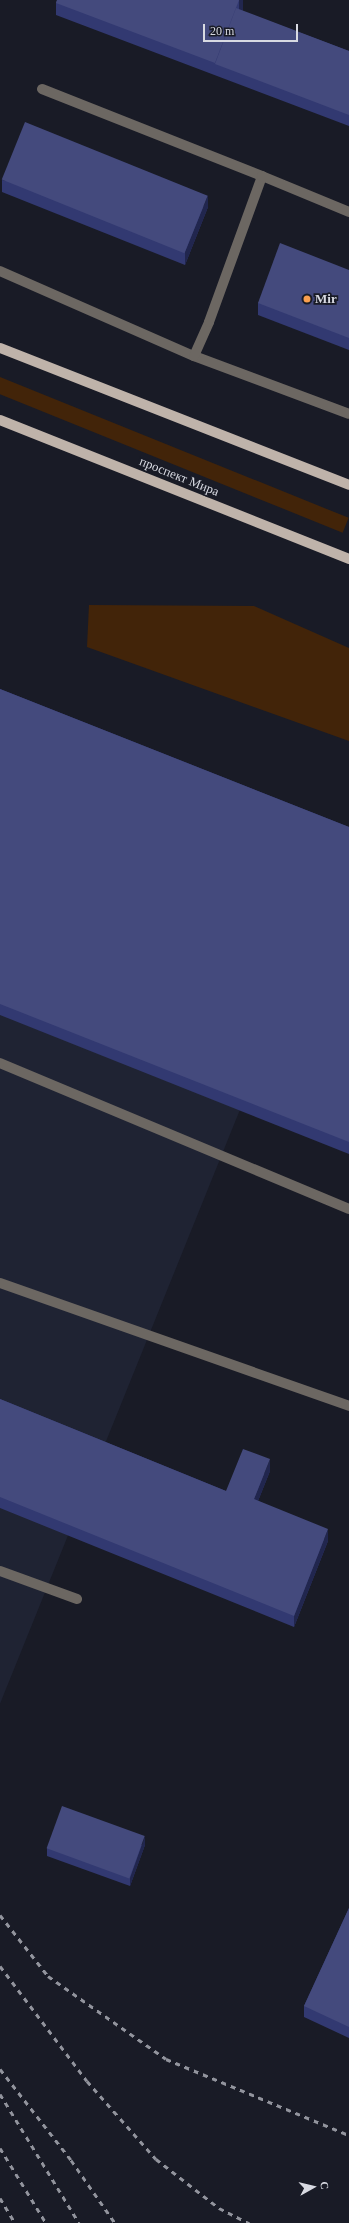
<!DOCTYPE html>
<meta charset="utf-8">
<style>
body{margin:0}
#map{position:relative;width:349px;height:2223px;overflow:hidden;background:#191b26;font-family:Georgia,serif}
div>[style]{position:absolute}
.built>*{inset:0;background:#1f2333;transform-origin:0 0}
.green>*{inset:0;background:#422409;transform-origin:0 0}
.minor>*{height:10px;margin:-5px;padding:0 5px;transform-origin:5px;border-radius:5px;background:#6c6762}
.major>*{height:10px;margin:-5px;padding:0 5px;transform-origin:5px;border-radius:5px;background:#bfb3aa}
.rail>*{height:3px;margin-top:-1.5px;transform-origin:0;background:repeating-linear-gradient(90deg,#92949d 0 5px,transparent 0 10px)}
.wall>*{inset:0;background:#323971}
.shaded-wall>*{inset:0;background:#21264e;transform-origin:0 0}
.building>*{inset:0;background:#444a7d;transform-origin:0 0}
.dots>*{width:11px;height:11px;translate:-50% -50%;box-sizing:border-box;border:2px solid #191b26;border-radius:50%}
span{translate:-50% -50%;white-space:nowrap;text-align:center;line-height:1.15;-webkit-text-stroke:3.5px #191b26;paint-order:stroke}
.poi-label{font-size:13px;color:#d8dae2;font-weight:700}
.left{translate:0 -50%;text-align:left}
.street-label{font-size:13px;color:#d8dae2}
.north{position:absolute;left:293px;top:2167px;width:40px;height:40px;-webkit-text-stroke:3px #191b26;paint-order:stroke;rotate:82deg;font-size:11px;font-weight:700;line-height:16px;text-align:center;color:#d8dae2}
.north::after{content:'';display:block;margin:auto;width:14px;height:18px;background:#d8dae2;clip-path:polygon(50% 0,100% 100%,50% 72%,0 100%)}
.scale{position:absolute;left:203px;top:24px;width:95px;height:18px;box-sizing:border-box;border:2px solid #d8dae2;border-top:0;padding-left:5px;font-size:12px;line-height:14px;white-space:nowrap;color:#d8dae2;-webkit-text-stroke:3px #191b26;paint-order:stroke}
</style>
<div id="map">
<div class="built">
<div style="left:0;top:700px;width:376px;height:1523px;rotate:22deg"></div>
</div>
<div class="green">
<div style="left:0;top:377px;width:376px;height:16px;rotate:22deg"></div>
<div style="clip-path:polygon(89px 605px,254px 606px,349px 648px,349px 741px,87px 647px)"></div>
</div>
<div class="minor">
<div style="left:42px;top:89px;width:237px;rotate:21.6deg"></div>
<div style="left:0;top:271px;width:212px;rotate:23.7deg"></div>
<div style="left:194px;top:356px;width:165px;rotate:20.5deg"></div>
<div style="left:194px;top:356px;width:37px;rotate:-66deg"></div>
<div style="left:209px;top:322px;width:155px;rotate:-70deg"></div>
<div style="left:262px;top:176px;width:94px;rotate:22.5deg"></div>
<div style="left:0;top:1063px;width:378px;rotate:22.7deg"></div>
<div style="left:0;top:1283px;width:370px;rotate:19.4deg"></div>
<div style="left:0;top:1571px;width:82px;rotate:20deg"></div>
</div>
<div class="major">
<div style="left:0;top:348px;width:375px;rotate:21.4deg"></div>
<div style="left:0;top:420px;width:376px;rotate:21.7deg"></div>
</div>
<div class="rail">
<div style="left:0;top:1915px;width:78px;rotate:51.8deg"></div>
<div style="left:48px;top:1976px;width:144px;rotate:35.1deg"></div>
<div style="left:166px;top:2059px;width:198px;rotate:22.6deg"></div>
<div style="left:0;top:1966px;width:144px;rotate:52.9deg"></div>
<div style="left:87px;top:2081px;width:104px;rotate:48.5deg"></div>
<div style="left:156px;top:2159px;width:80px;rotate:37.9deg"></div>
<div style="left:219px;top:2208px;width:34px;rotate:27deg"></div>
<div style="left:0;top:2069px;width:115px;rotate:52deg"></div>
<div style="left:71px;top:2160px;width:77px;rotate:55.1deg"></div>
<div style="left:0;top:2094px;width:151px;rotate:58.5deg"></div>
<div style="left:0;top:2148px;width:88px;rotate:58.5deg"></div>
<div style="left:0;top:2198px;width:29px;rotate:59deg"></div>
</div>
<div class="wall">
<div style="clip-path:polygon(57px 0,243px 0,239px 10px,349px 51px,349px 126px,56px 15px,56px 3px)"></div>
<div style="clip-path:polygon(2px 180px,208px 207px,185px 265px,2px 192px)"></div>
<div style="clip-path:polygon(349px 270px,349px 350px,258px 315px,258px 303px)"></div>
<div style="clip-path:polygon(0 689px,349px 827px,349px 1154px,0 1015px)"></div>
<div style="clip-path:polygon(0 1399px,226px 1491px,270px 1471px,258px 1501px,328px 1541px,294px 1627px,0 1508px)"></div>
<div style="clip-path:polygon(145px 1845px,130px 1886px,47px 1856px,47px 1848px)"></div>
<div style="clip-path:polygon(349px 1908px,349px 2038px,304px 2017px,304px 2006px)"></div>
</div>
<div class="shaded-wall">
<div style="left:239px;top:0;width:4px;height:68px"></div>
<div style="clip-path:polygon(208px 195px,208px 207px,185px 265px,185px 252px)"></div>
<div style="clip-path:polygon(270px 1459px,270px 1471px,254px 1511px,254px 1499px)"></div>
<div style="clip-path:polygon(328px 1529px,328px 1541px,294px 1627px,294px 1616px)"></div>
<div style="clip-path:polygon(145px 1836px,145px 1845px,130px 1886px,130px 1878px)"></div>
</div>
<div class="building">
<div style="clip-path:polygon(57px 0,239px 0,215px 63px,56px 3px)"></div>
<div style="clip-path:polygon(236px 8px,349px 51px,349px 115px,215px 64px)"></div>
<div style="left:25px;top:122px;width:197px;height:62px;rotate:22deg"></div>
<div style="clip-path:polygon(280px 243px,349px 270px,349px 338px,258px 303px)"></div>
<div style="clip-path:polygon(0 689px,349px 827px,349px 1142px,0 1004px)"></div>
<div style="clip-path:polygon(0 1399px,226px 1491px,243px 1449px,270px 1459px,254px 1499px,328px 1529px,294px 1616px,0 1497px)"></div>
<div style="left:62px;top:1806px;width:88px;height:45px;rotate:20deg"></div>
<div style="clip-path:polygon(349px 1908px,349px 2027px,304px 2006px)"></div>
</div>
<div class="dots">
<div style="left:307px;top:299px;background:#fa9f4e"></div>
</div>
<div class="poi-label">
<span class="left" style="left:315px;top:299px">Mir</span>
</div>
<div class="street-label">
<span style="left:179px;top:477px;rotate:22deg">проспект Мира</span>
</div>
<div class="north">С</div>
<div class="scale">20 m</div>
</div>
